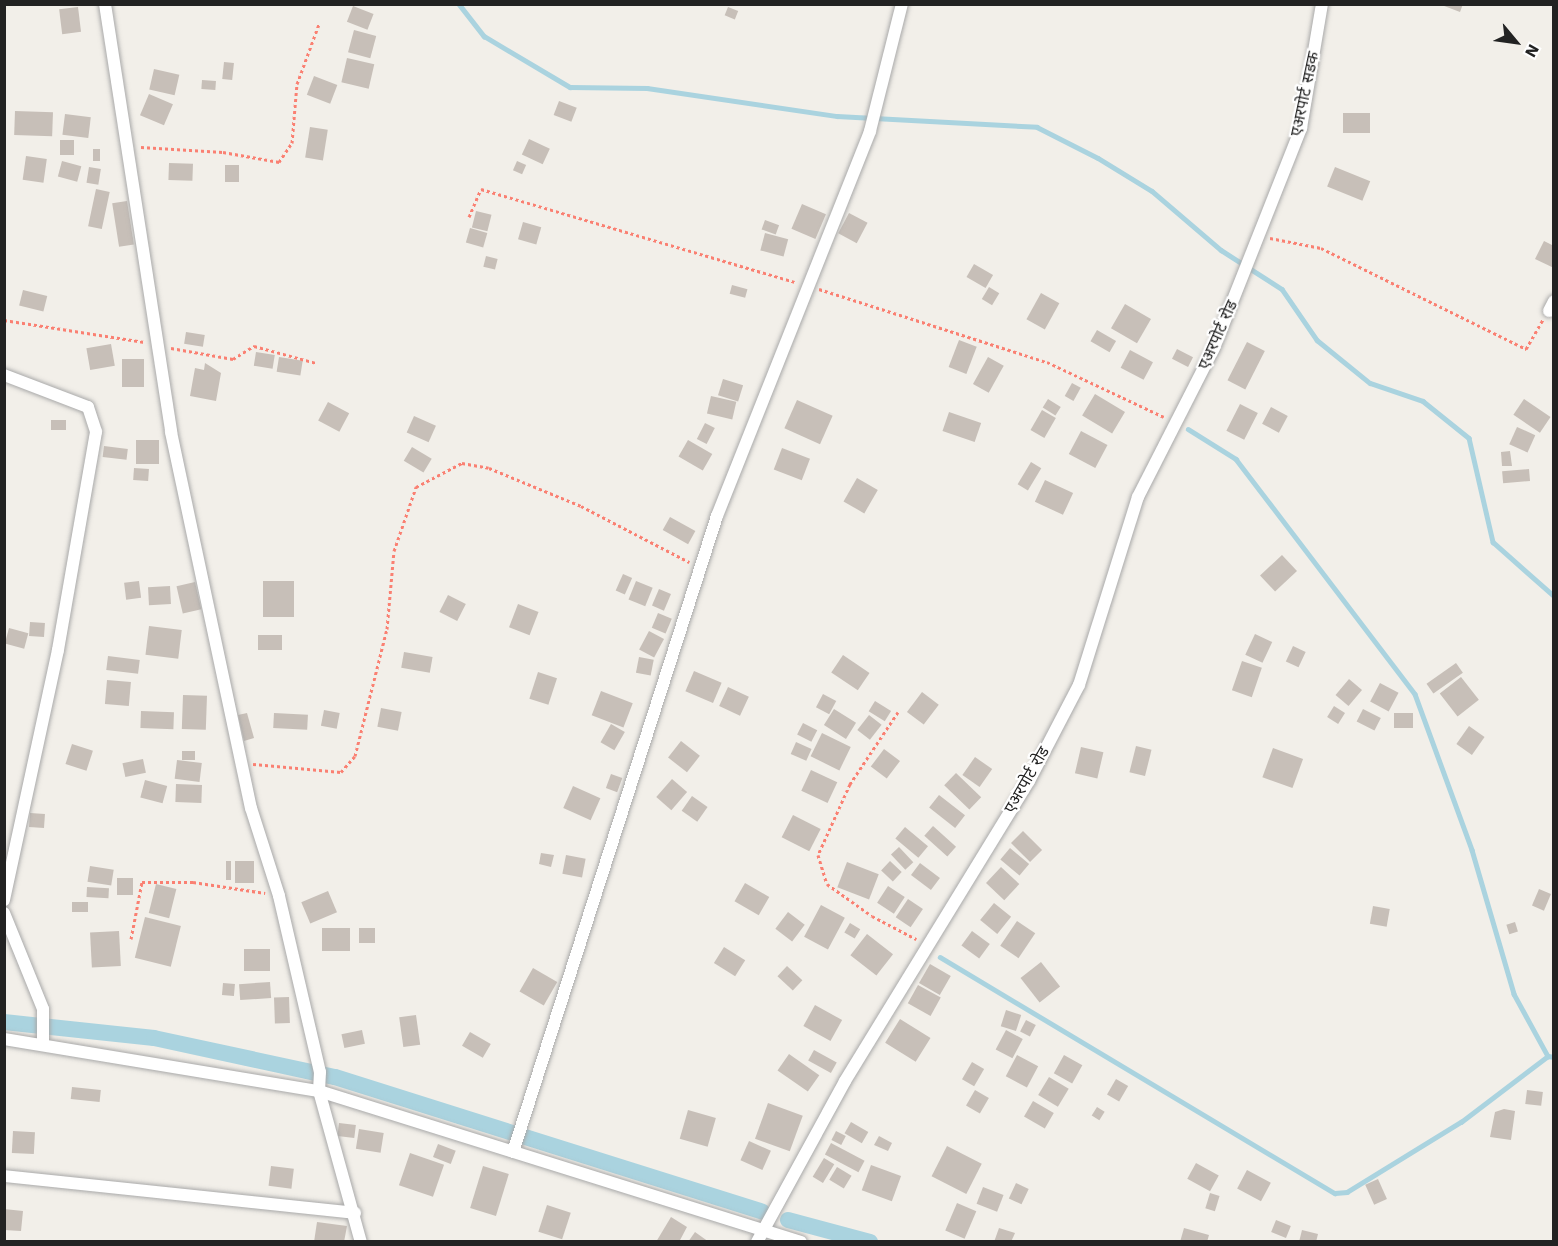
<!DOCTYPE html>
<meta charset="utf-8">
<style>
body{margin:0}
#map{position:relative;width:1558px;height:1246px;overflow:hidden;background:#f2efe9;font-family:"Work Sans","Noto Sans Devanagari",sans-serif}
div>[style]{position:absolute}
.stream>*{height:4.5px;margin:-2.25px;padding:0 2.25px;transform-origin:2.25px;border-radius:2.25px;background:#aad3df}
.canal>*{height:16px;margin:-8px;padding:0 8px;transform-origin:8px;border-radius:8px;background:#aad3df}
.building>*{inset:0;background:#c7bfb8;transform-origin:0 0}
.path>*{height:3px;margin-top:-1.5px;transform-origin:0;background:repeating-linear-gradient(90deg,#fa8072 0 3px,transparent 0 6px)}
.roads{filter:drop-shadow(0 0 2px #a9a9a9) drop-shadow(0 0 2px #a9a9a9)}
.street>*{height:12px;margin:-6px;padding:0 6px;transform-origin:6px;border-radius:6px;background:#fff}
span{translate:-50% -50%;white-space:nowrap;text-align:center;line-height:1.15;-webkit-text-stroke:4.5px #fff;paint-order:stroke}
.street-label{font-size:16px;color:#222}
.frame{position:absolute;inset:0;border:6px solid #222;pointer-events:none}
.north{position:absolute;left:1486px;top:12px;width:60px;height:60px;-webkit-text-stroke:4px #fff;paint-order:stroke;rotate:119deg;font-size:16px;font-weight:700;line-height:24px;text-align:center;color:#222}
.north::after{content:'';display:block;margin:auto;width:21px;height:27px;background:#222;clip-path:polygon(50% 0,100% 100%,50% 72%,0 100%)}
</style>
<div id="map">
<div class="stream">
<div style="left:459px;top:4px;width:41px;rotate:52deg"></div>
<div style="left:484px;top:36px;width:100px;rotate:30.7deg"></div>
<div style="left:570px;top:87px;width:77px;rotate:0.7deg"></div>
<div style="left:647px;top:88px;width:192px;rotate:8.4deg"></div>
<div style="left:837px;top:116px;width:200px;rotate:3.1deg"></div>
<div style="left:1037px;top:127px;width:68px;rotate:26.9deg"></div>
<div style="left:1098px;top:158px;width:63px;rotate:31.4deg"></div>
<div style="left:1152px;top:191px;width:91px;rotate:40.5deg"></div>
<div style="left:1221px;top:250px;width:72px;rotate:32.6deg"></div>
<div style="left:1282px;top:289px;width:62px;rotate:55.5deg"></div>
<div style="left:1317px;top:340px;width:68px;rotate:39.1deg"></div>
<div style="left:1370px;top:383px;width:56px;rotate:18.8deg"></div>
<div style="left:1423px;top:401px;width:59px;rotate:38.8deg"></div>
<div style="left:1469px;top:438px;width:107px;rotate:77deg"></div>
<div style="left:1493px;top:542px;width:81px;rotate:41.5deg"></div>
<div style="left:1188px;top:429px;width:57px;rotate:32deg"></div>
<div style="left:1236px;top:459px;width:295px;rotate:52.7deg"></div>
<div style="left:1415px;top:694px;width:166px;rotate:69.9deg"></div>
<div style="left:1472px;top:850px;width:150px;rotate:73.7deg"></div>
<div style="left:1514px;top:994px;width:71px;rotate:61.3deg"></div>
<div style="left:1548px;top:1056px;width:6px;rotate:9deg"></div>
<div style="left:940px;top:957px;width:460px;rotate:30.9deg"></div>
<div style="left:1335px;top:1193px;width:12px;rotate:-5deg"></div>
<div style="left:1347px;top:1192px;width:134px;rotate:-31.6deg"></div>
<div style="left:1461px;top:1122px;width:109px;rotate:-37.2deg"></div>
</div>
<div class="canal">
<div style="left:4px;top:1022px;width:151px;rotate:6.1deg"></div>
<div style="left:154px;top:1038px;width:185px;rotate:12.2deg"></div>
<div style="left:335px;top:1077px;width:448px;rotate:17.5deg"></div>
<div style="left:788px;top:1220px;width:85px;rotate:15deg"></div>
</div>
<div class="building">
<div style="clip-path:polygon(1439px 4px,1463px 4px,1460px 12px)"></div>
<div style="left:353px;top:6px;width:22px;height:17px;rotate:21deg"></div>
<div style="left:78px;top:7px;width:25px;height:19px;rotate:83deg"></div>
<div style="left:728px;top:7px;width:11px;height:9px;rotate:22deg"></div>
<div style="left:354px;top:30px;width:23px;height:23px;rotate:15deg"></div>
<div style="left:347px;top:58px;width:28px;height:25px;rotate:13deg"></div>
<div style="left:224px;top:62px;width:10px;height:17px;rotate:6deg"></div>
<div style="left:154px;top:69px;width:26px;height:21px;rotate:13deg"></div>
<div style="left:314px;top:76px;width:25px;height:20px;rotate:21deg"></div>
<div style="left:202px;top:80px;width:14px;height:9px;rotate:4deg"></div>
<div style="left:149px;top:94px;width:26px;height:23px;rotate:23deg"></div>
<div style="left:559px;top:101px;width:19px;height:15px;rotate:21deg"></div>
<div style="left:15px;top:111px;width:38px;height:24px;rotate:2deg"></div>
<div style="left:1343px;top:113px;width:27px;height:20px"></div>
<div style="left:65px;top:114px;width:26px;height:21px;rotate:7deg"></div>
<div style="left:310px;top:127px;width:18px;height:31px;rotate:9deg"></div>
<div style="left:529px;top:139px;width:23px;height:17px;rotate:25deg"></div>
<div style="left:60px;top:140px;width:14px;height:15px"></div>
<div style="left:93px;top:149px;width:7px;height:12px"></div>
<div style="left:26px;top:156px;width:21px;height:24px;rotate:8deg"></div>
<div style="left:62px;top:161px;width:20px;height:16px;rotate:15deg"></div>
<div style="left:517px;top:161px;width:10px;height:10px;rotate:24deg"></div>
<div style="left:169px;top:163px;width:24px;height:17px;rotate:2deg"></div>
<div style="left:239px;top:165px;width:17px;height:14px;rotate:90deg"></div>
<div style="left:89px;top:167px;width:12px;height:16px;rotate:9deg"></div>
<div style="left:1335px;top:167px;width:38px;height:21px;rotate:22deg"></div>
<div style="left:96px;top:189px;width:14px;height:38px;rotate:12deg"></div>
<div style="left:127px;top:201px;width:44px;height:15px;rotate:81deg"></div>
<div style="left:802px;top:204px;width:26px;height:27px;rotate:23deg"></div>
<div style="left:476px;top:211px;width:16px;height:17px;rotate:14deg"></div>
<div style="left:849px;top:213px;width:21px;height:23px;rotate:28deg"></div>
<div style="left:765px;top:220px;width:15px;height:10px;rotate:20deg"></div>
<div style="left:523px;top:222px;width:19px;height:18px;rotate:16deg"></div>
<div style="left:470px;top:228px;width:18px;height:15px;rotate:16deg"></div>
<div style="left:765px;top:233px;width:24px;height:18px;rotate:15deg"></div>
<div style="clip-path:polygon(1544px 241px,1554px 246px,1554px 268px,1535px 259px)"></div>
<div style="left:486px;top:256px;width:12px;height:11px;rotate:14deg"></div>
<div style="left:974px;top:264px;width:22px;height:15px;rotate:30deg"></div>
<div style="left:732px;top:285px;width:16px;height:9px;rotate:15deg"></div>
<div style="left:989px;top:287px;width:12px;height:14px;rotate:31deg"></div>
<div style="left:23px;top:290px;width:25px;height:16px;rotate:14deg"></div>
<div style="left:1041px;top:293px;width:21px;height:30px;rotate:29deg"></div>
<div style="left:1125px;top:304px;width:30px;height:28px;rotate:30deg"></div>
<div style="left:1097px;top:330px;width:22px;height:13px;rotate:30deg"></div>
<div style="left:186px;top:332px;width:19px;height:12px;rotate:9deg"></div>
<div style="left:959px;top:340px;width:19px;height:29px;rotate:21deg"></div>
<div style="left:1247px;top:342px;width:20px;height:43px;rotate:27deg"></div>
<div style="left:111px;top:344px;width:22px;height:25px;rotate:80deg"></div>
<div style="left:1177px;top:349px;width:18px;height:11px;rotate:27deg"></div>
<div style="left:1130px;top:350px;width:26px;height:20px;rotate:28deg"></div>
<div style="left:256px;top:352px;width:19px;height:14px;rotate:9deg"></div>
<div style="left:279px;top:357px;width:24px;height:15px;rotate:9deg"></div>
<div style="left:988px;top:357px;width:18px;height:31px;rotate:29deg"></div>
<div style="left:122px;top:359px;width:22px;height:28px"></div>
<div style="clip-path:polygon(205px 363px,221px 373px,216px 401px,190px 396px,195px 368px,204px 370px)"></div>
<div style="left:723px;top:379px;width:21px;height:17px;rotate:17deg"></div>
<div style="left:1072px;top:383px;width:10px;height:15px;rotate:29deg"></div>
<div style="left:1095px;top:394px;width:35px;height:25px;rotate:31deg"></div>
<div style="left:711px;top:396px;width:26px;height:18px;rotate:13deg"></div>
<div style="left:1048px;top:399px;width:15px;height:10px;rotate:32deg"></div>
<div style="left:1524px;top:399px;width:32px;height:19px;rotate:34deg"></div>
<div style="left:797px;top:400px;width:39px;height:31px;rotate:24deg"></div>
<div style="left:328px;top:402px;width:24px;height:21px;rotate:28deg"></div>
<div style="left:1240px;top:404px;width:20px;height:30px;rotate:27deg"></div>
<div style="left:1271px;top:407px;width:19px;height:19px;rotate:28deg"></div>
<div style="left:1042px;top:410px;width:16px;height:23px;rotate:30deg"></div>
<div style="left:949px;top:412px;width:34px;height:20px;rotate:19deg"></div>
<div style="left:414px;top:416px;width:24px;height:18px;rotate:24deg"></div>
<div style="left:66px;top:420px;width:10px;height:15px;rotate:90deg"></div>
<div style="left:705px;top:423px;width:11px;height:18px;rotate:27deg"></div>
<div style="left:1517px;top:427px;width:20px;height:19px;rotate:24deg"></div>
<div style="left:1081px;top:431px;width:30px;height:26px;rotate:28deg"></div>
<div style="left:136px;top:440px;width:23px;height:24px"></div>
<div style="left:688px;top:440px;width:28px;height:19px;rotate:30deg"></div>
<div style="left:104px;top:446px;width:24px;height:11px;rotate:7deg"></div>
<div style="left:412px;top:447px;width:23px;height:16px;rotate:31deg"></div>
<div style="left:782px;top:448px;width:30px;height:23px;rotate:21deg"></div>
<div style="clip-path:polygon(1510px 451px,1512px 466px,1502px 466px,1501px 452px)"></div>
<div style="left:1031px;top:462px;width:12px;height:26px;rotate:31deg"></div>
<div style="left:134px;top:468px;width:15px;height:12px;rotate:4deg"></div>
<div style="left:1529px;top:469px;width:12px;height:27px;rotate:85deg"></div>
<div style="left:857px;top:478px;width:24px;height:27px;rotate:30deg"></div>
<div style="left:1045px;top:480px;width:31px;height:24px;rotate:25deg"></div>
<div style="left:670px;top:517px;width:29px;height:15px;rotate:29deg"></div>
<div style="left:1282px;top:555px;width:22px;height:30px;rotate:47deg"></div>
<div style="left:623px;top:574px;width:10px;height:18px;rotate:24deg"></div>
<div style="left:139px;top:581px;width:17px;height:15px;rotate:83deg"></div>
<div style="left:263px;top:581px;width:31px;height:36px"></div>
<div style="left:636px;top:581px;width:18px;height:20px;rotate:22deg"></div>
<div style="left:195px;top:582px;width:28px;height:19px;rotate:77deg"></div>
<div style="left:170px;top:586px;width:18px;height:22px;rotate:87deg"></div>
<div style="left:659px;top:589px;width:13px;height:18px;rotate:23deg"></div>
<div style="left:448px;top:595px;width:20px;height:19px;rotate:27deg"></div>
<div style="left:518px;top:604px;width:22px;height:25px;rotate:21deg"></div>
<div style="left:658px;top:613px;width:15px;height:16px;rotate:23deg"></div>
<div style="left:30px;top:622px;width:15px;height:14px;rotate:4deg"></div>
<div style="left:149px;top:626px;width:33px;height:29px;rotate:7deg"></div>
<div style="left:9px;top:628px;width:20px;height:16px;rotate:15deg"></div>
<div style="left:649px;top:631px;width:17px;height:21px;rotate:28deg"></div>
<div style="left:1255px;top:634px;width:19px;height:23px;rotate:25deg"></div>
<div style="left:258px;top:635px;width:24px;height:15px"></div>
<div style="left:1293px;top:646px;width:14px;height:17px;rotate:25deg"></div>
<div style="left:404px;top:652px;width:29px;height:16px;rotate:10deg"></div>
<div style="left:843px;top:655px;width:32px;height:21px;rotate:34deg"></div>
<div style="left:108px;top:656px;width:32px;height:14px;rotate:7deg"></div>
<div style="left:639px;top:657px;width:15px;height:16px;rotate:11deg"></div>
<div style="left:1242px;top:661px;width:21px;height:31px;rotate:19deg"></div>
<div style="left:1456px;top:663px;width:12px;height:36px;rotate:55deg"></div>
<div style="left:694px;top:671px;width:30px;height:22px;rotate:23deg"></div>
<div style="left:538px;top:672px;width:20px;height:28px;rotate:18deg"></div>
<div style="left:1461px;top:677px;width:29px;height:27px;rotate:52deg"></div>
<div style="left:1349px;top:679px;width:17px;height:21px;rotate:40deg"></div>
<div style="left:107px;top:680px;width:24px;height:24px;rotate:5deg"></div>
<div style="left:1380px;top:683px;width:21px;height:21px;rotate:28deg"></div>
<div style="left:728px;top:687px;width:23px;height:21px;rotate:25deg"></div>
<div style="left:601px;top:691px;width:34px;height:26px;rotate:21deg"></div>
<div style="left:922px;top:692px;width:21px;height:25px;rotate:37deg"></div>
<div style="left:823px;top:694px;width:15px;height:15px;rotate:28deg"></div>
<div style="left:183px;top:695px;width:24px;height:34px;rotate:2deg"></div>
<div style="left:875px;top:701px;width:19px;height:12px;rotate:32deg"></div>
<div style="left:1334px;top:706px;width:13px;height:13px;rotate:32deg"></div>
<div style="left:381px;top:708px;width:21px;height:19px;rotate:11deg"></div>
<div style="left:834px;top:709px;width:26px;height:19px;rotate:32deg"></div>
<div style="left:1363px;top:709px;width:20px;height:14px;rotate:27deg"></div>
<div style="left:324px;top:710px;width:16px;height:16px;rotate:11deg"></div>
<div style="left:141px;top:711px;width:33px;height:17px;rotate:2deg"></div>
<div style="clip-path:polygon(247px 713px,254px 738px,244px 741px,238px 715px)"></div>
<div style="left:274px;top:713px;width:34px;height:15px;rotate:3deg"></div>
<div style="left:1413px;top:713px;width:15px;height:19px;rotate:90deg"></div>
<div style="left:869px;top:715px;width:16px;height:19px;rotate:38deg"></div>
<div style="left:803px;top:723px;width:16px;height:13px;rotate:27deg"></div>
<div style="left:611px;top:724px;width:16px;height:21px;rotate:30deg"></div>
<div style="left:1469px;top:726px;width:19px;height:22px;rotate:35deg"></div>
<div style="left:822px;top:733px;width:32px;height:26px;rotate:26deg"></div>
<div style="left:681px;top:741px;width:24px;height:21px;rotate:38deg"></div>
<div style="left:796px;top:742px;width:17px;height:13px;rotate:24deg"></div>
<div style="left:72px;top:744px;width:22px;height:21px;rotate:18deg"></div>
<div style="left:1136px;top:746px;width:16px;height:27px;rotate:14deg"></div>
<div style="left:1081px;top:747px;width:23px;height:27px;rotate:13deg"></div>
<div style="left:1273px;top:748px;width:32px;height:31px;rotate:20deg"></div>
<div style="left:884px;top:749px;width:20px;height:22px;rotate:37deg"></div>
<div style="left:182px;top:751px;width:13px;height:9px"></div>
<div style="left:975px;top:757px;width:21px;height:22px;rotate:35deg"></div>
<div style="left:143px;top:759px;width:14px;height:21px;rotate:78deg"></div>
<div style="left:177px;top:760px;width:25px;height:19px;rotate:7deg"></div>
<div style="left:811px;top:770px;width:29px;height:23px;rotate:25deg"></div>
<div style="left:956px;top:773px;width:35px;height:17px;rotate:44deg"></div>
<div style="left:611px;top:774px;width:12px;height:15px;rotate:20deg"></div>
<div style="left:672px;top:779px;width:20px;height:24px;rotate:41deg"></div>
<div style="left:145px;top:780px;width:23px;height:18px;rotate:15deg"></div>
<div style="left:176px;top:784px;width:26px;height:18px;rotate:2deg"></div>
<div style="left:573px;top:786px;width:30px;height:24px;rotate:24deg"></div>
<div style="left:939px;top:795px;width:33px;height:16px;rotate:38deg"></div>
<div style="left:692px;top:796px;width:19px;height:18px;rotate:35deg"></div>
<div style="left:30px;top:813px;width:15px;height:14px;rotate:4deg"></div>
<div style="left:793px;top:815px;width:31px;height:25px;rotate:27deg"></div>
<div style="left:933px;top:826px;width:31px;height:13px;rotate:42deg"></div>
<div style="left:905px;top:827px;width:30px;height:15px;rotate:40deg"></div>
<div style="left:1023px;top:831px;width:27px;height:17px;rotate:45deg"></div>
<div style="left:899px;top:847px;width:21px;height:11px;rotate:47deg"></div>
<div style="left:1010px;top:848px;width:25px;height:15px;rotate:40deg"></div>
<div style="clip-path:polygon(541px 853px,554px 855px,551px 867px,539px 864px)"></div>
<div style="left:566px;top:855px;width:20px;height:19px;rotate:11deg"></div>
<div style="left:226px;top:861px;width:5px;height:19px"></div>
<div style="left:235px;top:861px;width:19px;height:22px"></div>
<div style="left:890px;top:861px;width:16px;height:13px;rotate:43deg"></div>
<div style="left:847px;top:862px;width:34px;height:27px;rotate:21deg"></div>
<div style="left:920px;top:863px;width:25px;height:15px;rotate:37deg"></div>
<div style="left:90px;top:866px;width:24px;height:16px;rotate:9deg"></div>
<div style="left:1001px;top:867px;width:25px;height:22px;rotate:43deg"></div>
<div style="left:117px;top:878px;width:16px;height:17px"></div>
<div style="left:745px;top:883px;width:28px;height:21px;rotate:30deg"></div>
<div style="left:156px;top:884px;width:21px;height:30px;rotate:14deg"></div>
<div style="left:888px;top:886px;width:20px;height:20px;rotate:33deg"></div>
<div style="left:87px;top:887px;width:22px;height:10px;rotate:3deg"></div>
<div style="left:1539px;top:889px;width:13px;height:18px;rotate:23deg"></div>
<div style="left:328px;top:891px;width:23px;height:29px;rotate:67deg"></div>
<div style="left:908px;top:899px;width:18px;height:22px;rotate:34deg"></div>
<div style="left:72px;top:902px;width:16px;height:10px"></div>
<div style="left:994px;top:903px;width:22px;height:22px;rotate:39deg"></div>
<div style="left:821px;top:905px;width:27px;height:36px;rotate:28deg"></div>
<div style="left:1373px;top:906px;width:17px;height:18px;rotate:10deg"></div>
<div style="left:788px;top:912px;width:21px;height:21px;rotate:37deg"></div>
<div style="left:145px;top:917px;width:37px;height:42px;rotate:14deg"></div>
<div style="left:1017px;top:921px;width:22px;height:30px;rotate:34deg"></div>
<div style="left:1515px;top:922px;width:10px;height:9px;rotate:73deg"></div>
<div style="left:850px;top:923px;width:12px;height:11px;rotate:31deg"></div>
<div style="left:322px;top:928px;width:28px;height:23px"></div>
<div style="left:359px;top:928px;width:16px;height:15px"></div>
<div style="left:119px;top:931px;width:35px;height:29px;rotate:87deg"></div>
<div style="left:972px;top:931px;width:22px;height:18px;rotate:36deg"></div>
<div style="left:867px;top:934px;width:33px;height:27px;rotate:38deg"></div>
<div style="left:724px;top:947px;width:25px;height:19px;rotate:32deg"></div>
<div style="left:244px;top:949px;width:26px;height:22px"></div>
<div style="left:1041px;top:962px;width:31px;height:26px;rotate:52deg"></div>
<div style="left:930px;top:964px;width:24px;height:22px;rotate:30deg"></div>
<div style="left:787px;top:966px;width:21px;height:14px;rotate:43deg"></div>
<div style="left:533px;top:968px;width:28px;height:27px;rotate:30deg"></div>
<div style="left:270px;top:982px;width:16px;height:31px;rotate:86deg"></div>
<div style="left:223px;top:983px;width:12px;height:12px;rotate:5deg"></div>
<div style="left:918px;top:985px;width:26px;height:21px;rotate:29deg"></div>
<div style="left:289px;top:997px;width:26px;height:15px;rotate:88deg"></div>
<div style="left:815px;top:1005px;width:31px;height:24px;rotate:29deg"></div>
<div style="left:1006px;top:1010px;width:16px;height:17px;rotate:18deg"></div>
<div style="left:416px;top:1015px;width:30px;height:17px;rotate:82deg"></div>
<div style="left:900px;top:1019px;width:36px;height:28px;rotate:32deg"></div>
<div style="left:1026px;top:1020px;width:11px;height:13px;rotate:27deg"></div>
<div style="left:362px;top:1030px;width:14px;height:21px;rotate:78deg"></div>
<div style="left:1006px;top:1030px;width:19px;height:22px;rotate:28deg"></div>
<div style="left:470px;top:1032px;width:24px;height:16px;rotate:30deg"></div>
<div style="left:814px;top:1050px;width:26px;height:12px;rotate:29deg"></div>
<div style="left:789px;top:1054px;width:37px;height:20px;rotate:35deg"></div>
<div style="left:1017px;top:1055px;width:24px;height:24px;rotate:28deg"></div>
<div style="left:1064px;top:1055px;width:21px;height:21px;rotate:29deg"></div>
<div style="left:972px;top:1062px;width:14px;height:20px;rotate:30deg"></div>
<div style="left:1049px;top:1077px;width:23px;height:21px;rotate:31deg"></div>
<div style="left:1116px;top:1079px;width:14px;height:18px;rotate:30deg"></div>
<div style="left:72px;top:1087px;width:29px;height:12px;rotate:6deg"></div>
<div style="left:975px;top:1090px;width:16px;height:18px;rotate:30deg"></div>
<div style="left:1527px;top:1090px;width:16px;height:14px;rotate:7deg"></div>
<div style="left:1033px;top:1101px;width:24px;height:18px;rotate:30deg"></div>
<div style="left:768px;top:1103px;width:37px;height:38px;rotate:20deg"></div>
<div style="left:1097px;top:1107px;width:9px;height:10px;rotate:32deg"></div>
<div style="clip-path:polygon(1504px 1109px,1515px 1111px,1511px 1140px,1490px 1137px,1495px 1112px)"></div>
<div style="left:688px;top:1110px;width:29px;height:30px;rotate:16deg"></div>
<div style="left:851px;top:1122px;width:20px;height:13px;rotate:30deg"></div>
<div style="left:339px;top:1123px;width:17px;height:13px;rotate:7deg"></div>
<div style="left:359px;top:1129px;width:25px;height:20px;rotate:9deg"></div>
<div style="left:13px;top:1131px;width:22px;height:22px;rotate:3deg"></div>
<div style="left:836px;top:1131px;width:11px;height:10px;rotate:27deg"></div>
<div style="clip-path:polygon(879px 1136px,892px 1143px,888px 1151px,874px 1145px)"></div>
<div style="left:749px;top:1141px;width:24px;height:21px;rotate:24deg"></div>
<div style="left:831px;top:1143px;width:38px;height:13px;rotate:28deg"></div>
<div style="left:438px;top:1144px;width:19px;height:14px;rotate:21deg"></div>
<div style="left:947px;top:1146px;width:39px;height:34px;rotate:27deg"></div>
<div style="left:410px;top:1153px;width:36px;height:34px;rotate:19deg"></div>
<div style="left:824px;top:1158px;width:12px;height:22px;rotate:31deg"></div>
<div style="left:1196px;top:1163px;width:26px;height:18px;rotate:29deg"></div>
<div style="left:871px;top:1165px;width:32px;height:27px;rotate:20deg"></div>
<div style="left:271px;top:1166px;width:23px;height:20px;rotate:7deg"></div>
<div style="left:483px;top:1166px;width:27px;height:44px;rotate:17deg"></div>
<div style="left:837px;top:1167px;width:17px;height:15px;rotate:31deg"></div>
<div style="left:1247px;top:1170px;width:27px;height:21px;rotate:28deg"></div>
<div style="left:1378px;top:1179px;width:22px;height:14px;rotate:66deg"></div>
<div style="left:1016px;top:1183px;width:14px;height:17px;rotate:25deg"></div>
<div style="left:983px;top:1187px;width:22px;height:18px;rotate:21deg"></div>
<div style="left:1210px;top:1193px;width:10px;height:16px;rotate:17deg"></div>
<div style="left:957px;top:1203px;width:21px;height:30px;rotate:23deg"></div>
<div style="left:547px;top:1205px;width:25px;height:28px;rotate:18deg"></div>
<div style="clip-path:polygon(4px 1209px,23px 1211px,21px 1231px,4px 1230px)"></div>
<div style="clip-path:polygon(671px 1217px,687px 1227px,679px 1242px,656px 1242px)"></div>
<div style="left:1276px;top:1220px;width:16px;height:13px;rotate:22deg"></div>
<div style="clip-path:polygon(317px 1222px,347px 1226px,344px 1242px,314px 1242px)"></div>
<div style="clip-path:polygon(999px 1228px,1015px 1233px,1011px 1242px,994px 1242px)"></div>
<div style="clip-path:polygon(1184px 1228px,1209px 1235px,1207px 1242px,1180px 1242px)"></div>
<div style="clip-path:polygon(1302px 1230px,1318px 1234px,1316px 1242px,1299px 1242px)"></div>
<div style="clip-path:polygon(695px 1232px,709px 1242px,688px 1242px)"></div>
</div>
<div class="path">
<div style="left:141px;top:147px;width:82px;rotate:3.5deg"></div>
<div style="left:223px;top:152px;width:57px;rotate:10.1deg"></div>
<div style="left:279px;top:162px;width:23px;rotate:-56deg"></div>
<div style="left:292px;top:143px;width:59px;rotate:-85.2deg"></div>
<div style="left:297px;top:84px;width:64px;rotate:-69.9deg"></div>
<div style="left:469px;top:217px;width:30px;rotate:-67deg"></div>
<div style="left:481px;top:189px;width:327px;rotate:16.5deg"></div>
<div style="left:1270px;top:238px;width:52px;rotate:11.1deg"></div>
<div style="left:1321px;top:248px;width:229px;rotate:26.2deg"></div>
<div style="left:1526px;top:349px;width:34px;rotate:-60deg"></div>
<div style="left:819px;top:289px;width:239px;rotate:17.8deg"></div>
<div style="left:1047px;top:362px;width:129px;rotate:25.2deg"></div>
<div style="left:4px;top:320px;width:142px;rotate:8.9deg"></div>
<div style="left:171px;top:348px;width:63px;rotate:10.1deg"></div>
<div style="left:233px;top:359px;width:25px;rotate:-32deg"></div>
<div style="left:254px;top:346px;width:64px;rotate:15.3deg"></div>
<div style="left:898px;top:712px;width:87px;rotate:123.7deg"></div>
<div style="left:850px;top:784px;width:78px;rotate:114.3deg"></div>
<div style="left:818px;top:855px;width:30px;rotate:73deg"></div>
<div style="left:827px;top:884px;width:55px;rotate:35.4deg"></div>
<div style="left:872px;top:916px;width:50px;rotate:27.6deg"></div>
<div style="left:253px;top:764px;width:88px;rotate:5.2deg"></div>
<div style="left:341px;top:772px;width:21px;rotate:-49deg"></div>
<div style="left:355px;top:756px;width:131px;rotate:-75.9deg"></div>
<div style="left:387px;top:629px;width:78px;rotate:-84.9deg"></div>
<div style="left:394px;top:551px;width:68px;rotate:-71deg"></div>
<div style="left:416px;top:487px;width:52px;rotate:-27.6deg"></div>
<div style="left:462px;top:463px;width:27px;rotate:10deg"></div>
<div style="left:489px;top:468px;width:100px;rotate:22.4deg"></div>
<div style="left:581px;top:506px;width:122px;rotate:27.4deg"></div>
<div style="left:131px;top:939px;width:58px;rotate:-79.1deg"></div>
<div style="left:142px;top:882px;width:51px"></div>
<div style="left:193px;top:882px;width:73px;rotate:8.7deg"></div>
</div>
<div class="roads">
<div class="street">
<div style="left:105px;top:4px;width:433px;rotate:81.2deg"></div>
<div style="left:171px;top:432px;width:384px;rotate:78deg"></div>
<div style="left:251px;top:808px;width:92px;rotate:72.3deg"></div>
<div style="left:279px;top:896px;width:181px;rotate:76.9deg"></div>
<div style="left:320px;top:1072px;width:19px;rotate:93deg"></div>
<div style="left:319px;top:1091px;width:157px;rotate:74.5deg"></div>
<div style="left:1549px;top:311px;width:11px;rotate:-63deg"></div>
<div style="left:4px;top:375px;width:90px;rotate:20.9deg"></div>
<div style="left:88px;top:407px;width:26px;rotate:72deg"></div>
<div style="left:96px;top:432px;width:221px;rotate:99.9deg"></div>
<div style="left:58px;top:650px;width:256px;rotate:102.2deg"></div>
<div style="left:4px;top:913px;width:104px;rotate:67.9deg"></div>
<div style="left:43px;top:1009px;width:35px;rotate:90deg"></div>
<div style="left:4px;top:1039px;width:319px;rotate:9.4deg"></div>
<div style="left:319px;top:1091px;width:505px;rotate:17.39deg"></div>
<div style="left:513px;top:1152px;width:668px;rotate:-72.22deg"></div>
<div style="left:717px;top:516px;width:414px;rotate:-68.3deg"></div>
<div style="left:870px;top:131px;width:131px;rotate:-75.9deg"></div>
<div style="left:4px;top:1176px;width:353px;rotate:6deg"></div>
<div style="left:757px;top:1242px;width:183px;rotate:-61.3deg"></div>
<div style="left:845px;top:1081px;width:352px;rotate:-58.5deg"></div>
<div style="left:1029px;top:781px;width:108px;rotate:-62.5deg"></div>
<div style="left:1079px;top:685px;width:197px;rotate:-72.6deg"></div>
<div style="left:1138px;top:497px;width:167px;rotate:-63deg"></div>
<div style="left:1214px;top:348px;width:237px;rotate:-68.4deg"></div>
<div style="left:1301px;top:128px;width:126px;rotate:-80.4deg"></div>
</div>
</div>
<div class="street-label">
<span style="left:1305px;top:94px;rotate:-78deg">एअरपोर्ट सडक</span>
<span style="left:1218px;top:335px;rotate:-66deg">एअरपोर्ट रोड</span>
<span style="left:1027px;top:780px;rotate:-60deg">एअरपोर्ट रोड</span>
</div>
<div class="frame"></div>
<div class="north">N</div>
</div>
